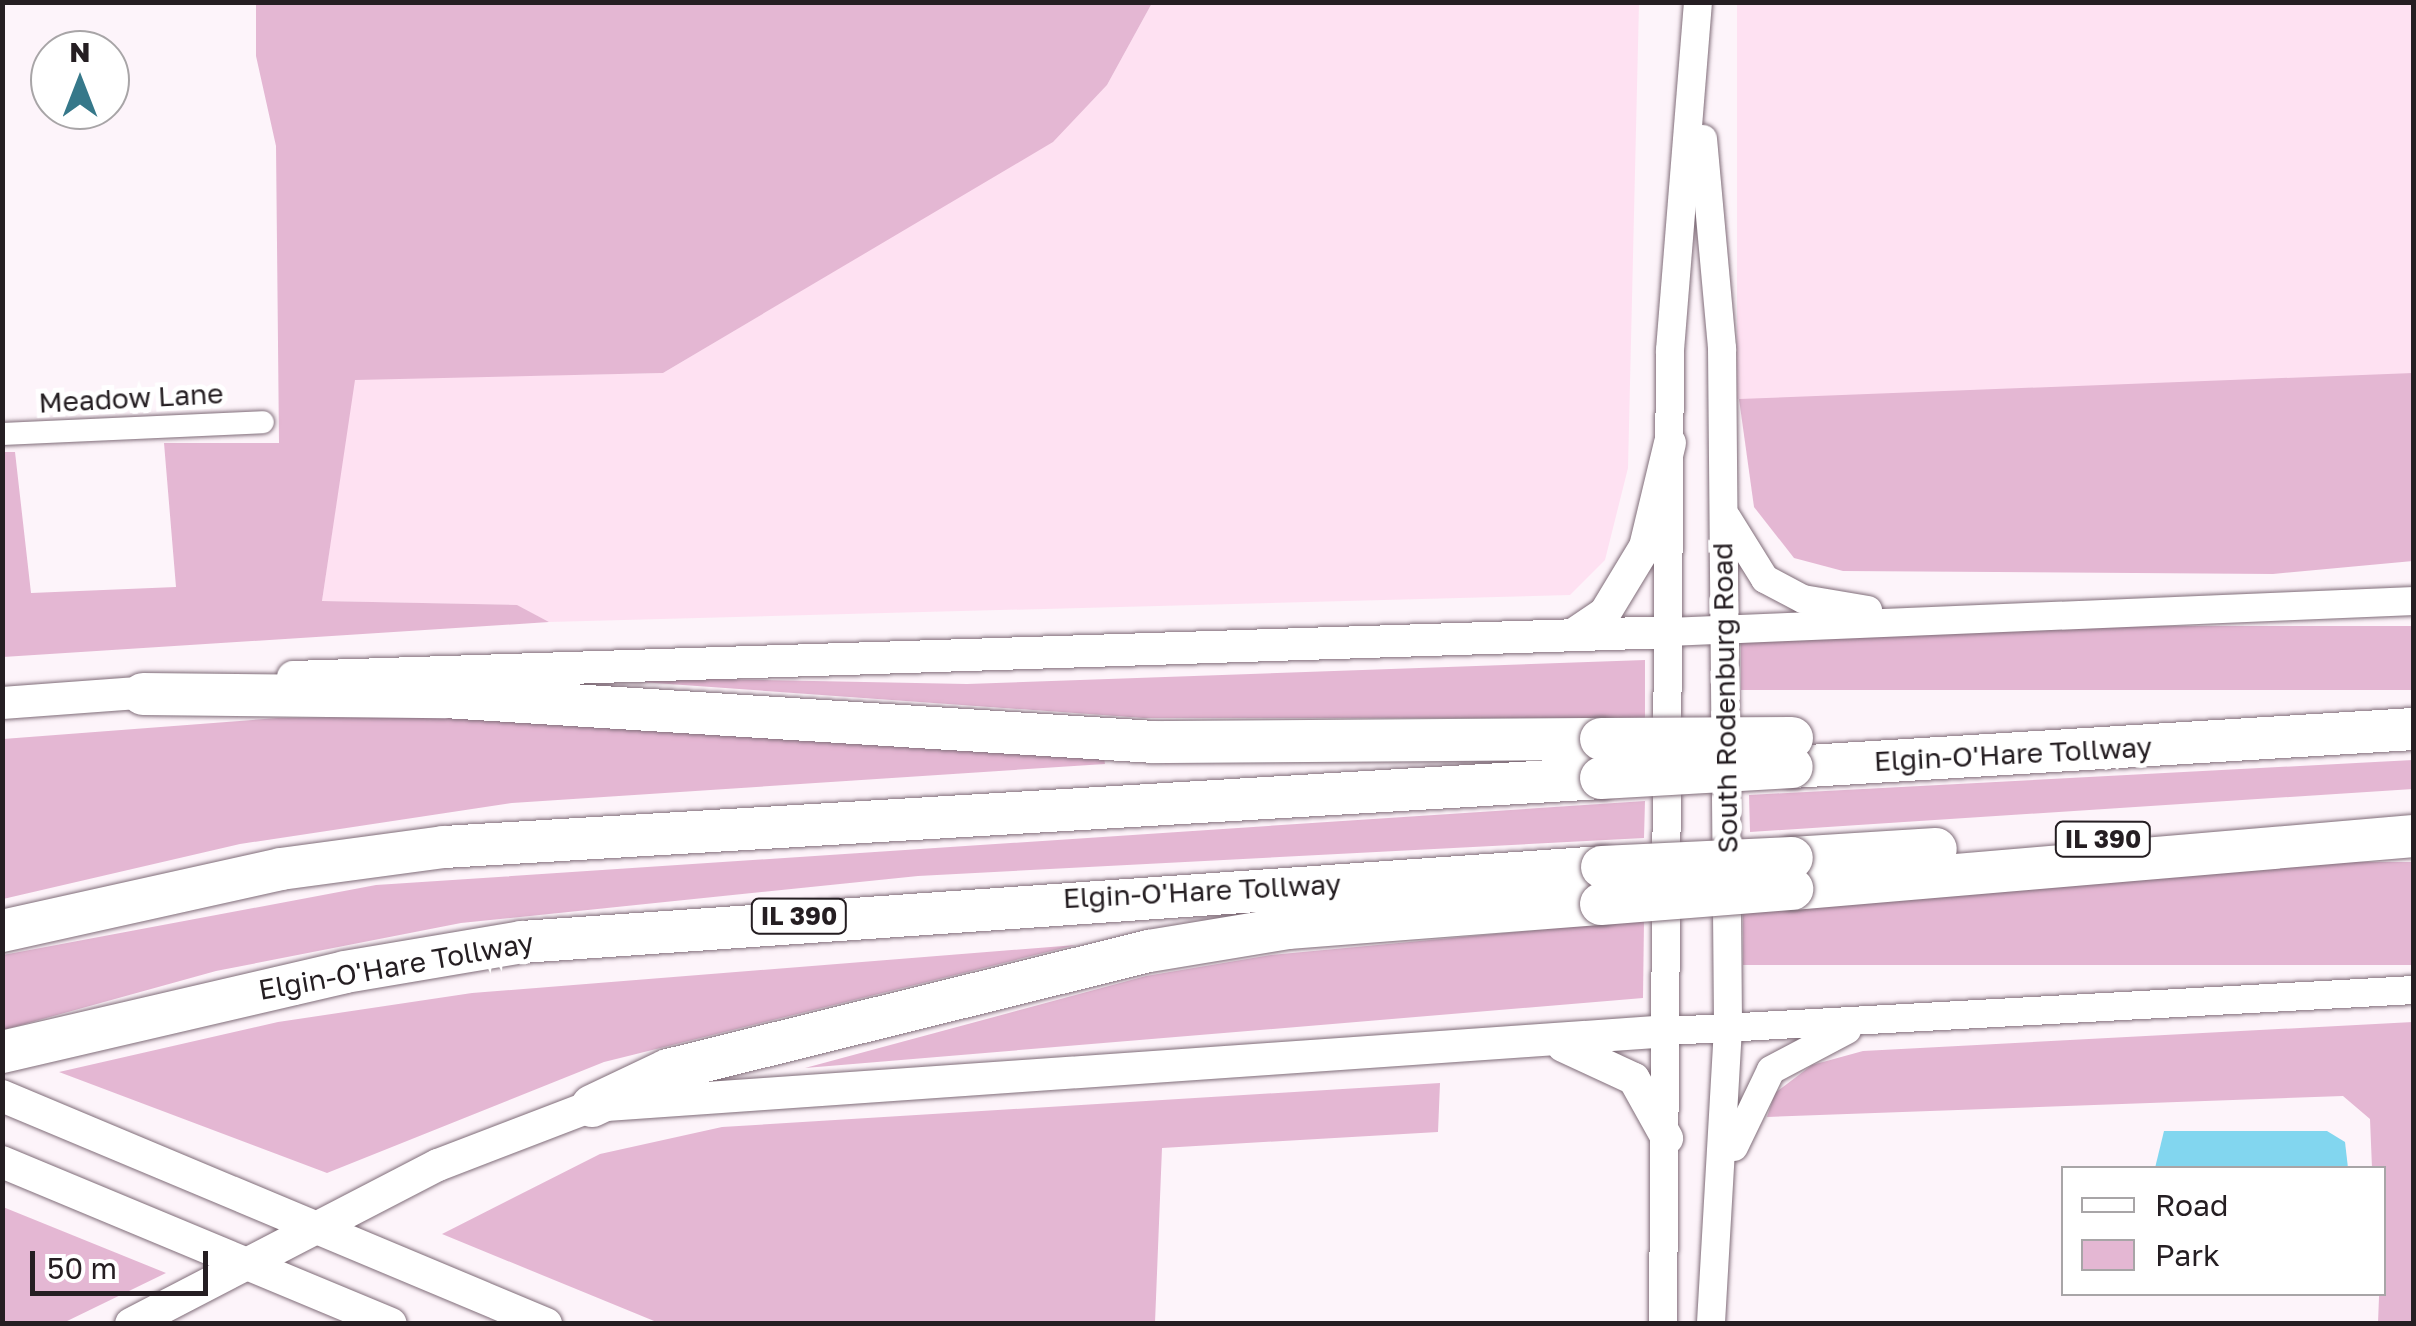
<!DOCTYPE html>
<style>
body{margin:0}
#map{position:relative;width:2416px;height:1326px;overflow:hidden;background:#fdf4fa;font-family:"Golos Text",sans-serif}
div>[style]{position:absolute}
.built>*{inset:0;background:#fee1f2;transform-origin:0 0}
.green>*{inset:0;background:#e4b7d3;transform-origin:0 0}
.water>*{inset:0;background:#82d6ef}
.roads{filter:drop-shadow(0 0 2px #806d79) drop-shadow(0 0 2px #806d79)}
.minor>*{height:22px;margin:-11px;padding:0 11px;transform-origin:11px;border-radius:11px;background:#fff}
.tertiary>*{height:28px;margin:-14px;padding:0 14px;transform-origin:14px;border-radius:14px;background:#fff}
.secondary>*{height:32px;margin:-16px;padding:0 16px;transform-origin:16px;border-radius:16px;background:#fff}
.motorway>*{height:42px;margin:-21px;padding:0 21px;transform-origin:21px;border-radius:21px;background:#fff}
.bridges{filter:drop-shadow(0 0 2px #806d79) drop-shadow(0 0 2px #806d79)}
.motorway-bridge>*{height:42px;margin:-21px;padding:0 21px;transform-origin:21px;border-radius:21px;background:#fff}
span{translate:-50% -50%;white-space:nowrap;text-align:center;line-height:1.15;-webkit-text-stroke:10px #fff;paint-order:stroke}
.shield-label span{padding:2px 8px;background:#fff;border:2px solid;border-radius:8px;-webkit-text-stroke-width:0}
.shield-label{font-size:25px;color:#251e22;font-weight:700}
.street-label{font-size:28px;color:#251e22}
.frame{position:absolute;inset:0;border:5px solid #251e22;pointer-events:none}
.legend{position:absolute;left:2061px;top:1166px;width:325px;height:130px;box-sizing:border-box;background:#fff;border:2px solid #a8a5a7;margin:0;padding:12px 18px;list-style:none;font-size:30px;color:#251e22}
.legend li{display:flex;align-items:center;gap:20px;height:50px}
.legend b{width:50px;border:2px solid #a8a5a7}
.north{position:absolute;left:30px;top:30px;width:100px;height:100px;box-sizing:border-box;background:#fff;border:2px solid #a8a5a7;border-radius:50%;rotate:0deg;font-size:28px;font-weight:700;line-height:40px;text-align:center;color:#251e22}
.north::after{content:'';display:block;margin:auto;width:35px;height:45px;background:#36788a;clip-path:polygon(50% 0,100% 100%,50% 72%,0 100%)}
.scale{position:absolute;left:30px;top:1251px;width:178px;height:45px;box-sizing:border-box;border:5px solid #251e22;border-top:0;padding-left:12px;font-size:30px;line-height:35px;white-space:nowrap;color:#251e22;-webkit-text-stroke:8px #fff;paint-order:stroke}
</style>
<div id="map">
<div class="built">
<div style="clip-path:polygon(1152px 3px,1639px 3px,1628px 468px,1605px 560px,1570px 595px,549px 622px,516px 605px,322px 601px,354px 379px,663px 373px,1053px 141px,1107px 85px)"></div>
<div style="left:1737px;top:3px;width:676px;height:396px"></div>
</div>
<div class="green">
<div style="clip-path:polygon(256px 3px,256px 2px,1152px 3px,1107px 85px,1053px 142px,663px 373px,355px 380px,322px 601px,517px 605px,549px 622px,3px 657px,3px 452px,15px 452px,31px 593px,176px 587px,164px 443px,279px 443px,276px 146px,256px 56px)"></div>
<div style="clip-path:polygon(2413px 373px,2413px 561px,2273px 574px,1843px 571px,1794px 558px,1754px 507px,1739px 399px)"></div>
<div style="left:2413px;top:626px;width:64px;height:672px;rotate:90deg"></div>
<div style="clip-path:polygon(1645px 660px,1645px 718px,1144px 718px,556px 676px,967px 684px)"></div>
<div style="clip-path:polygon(457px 716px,1104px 758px,1105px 764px,512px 803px,240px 844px,3px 899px,3px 739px,278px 718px)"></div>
<div style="clip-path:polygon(2413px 760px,2413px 789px,1750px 832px,1749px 795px)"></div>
<div style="clip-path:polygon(1645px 801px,1644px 838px,918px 876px,461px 923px,216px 971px,3px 1030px,3px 955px,376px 885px)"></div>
<div style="left:2413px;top:862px;width:103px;height:670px;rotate:90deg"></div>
<div style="clip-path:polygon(1644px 920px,1643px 998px,805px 1068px,1146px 976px,1271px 955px)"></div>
<div style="clip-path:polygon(1076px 945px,604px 1062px,327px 1173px,59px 1072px,278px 1022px,472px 993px)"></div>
<div style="clip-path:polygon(2413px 1022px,2413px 1323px,2378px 1323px,2384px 1168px,2372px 1168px,2370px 1119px,2343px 1096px,1767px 1117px,1775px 1093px,1812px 1065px,1863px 1051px)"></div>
<div style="clip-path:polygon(1440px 1083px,1438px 1132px,1162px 1148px,1155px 1323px,659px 1323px,442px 1234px,600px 1154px,722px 1127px)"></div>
<div style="clip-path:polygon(2px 1207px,3px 1207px,166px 1273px,63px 1323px,3px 1323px)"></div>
</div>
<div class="water">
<div style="clip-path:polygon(2164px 1131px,2327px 1131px,2345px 1142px,2348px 1168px,2155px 1168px)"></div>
</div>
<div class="roads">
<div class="minor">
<div style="left:2px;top:434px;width:261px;rotate:-2.6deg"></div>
</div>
<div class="tertiary">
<div style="left:1703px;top:139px;width:210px;rotate:84.8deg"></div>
<div style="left:1722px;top:348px;width:680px;rotate:89.49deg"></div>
<div style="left:1728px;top:1028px;width:296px;rotate:93.3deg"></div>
<div style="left:1727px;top:518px;width:72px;rotate:58.1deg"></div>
<div style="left:1765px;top:579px;width:43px;rotate:27.8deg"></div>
<div style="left:1803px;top:599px;width:66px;rotate:9.6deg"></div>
<div style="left:1668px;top:632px;width:747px;rotate:-2.38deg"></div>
<div style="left:1669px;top:1031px;width:746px;rotate:-3.15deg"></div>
<div style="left:1734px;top:1147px;width:85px;rotate:-64.3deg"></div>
<div style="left:1771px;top:1070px;width:86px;rotate:-27.8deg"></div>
<div style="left:1663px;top:1324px;width:974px;rotate:-89.59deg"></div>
<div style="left:1670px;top:350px;width:349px;rotate:-85.4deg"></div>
</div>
<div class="secondary">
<div style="left:1574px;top:634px;width:37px;rotate:-34deg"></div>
<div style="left:1605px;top:613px;width:77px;rotate:-58.8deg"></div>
<div style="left:1645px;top:547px;width:107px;rotate:-76.5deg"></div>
<div style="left:293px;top:677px;width:1376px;rotate:-1.87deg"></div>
<div style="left:2px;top:703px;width:163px;rotate:-4.2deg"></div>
<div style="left:1563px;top:1046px;width:78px;rotate:24.9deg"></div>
<div style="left:1634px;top:1079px;width:68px;rotate:60.8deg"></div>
<div style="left:2px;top:1096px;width:590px;rotate:22.74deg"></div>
<div style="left:2px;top:1162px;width:421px;rotate:22.6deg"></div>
<div style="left:131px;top:1324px;width:346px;rotate:-27.4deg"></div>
<div style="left:438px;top:1165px;width:165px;rotate:-21deg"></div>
<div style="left:592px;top:1106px;width:1080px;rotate:-3.98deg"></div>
</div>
<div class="motorway">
<div style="left:143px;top:694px;width:302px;rotate:0.6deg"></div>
<div style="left:445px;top:697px;width:711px;rotate:3.63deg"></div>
<div style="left:1155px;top:742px;width:446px;rotate:-0.4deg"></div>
<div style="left:1792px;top:767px;width:623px;rotate:-3.5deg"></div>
<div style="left:1792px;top:858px;width:144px;rotate:-3.6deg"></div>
<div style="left:1792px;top:889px;width:624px;rotate:-4.87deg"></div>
<div style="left:2px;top:931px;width:286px;rotate:-12.5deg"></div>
<div style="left:281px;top:869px;width:164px;rotate:-7.7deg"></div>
<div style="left:444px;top:847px;width:1159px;rotate:-3.41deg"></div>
<div style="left:2px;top:1052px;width:352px;rotate:-13.1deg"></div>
<div style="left:345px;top:972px;width:180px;rotate:-9.6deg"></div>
<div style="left:522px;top:942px;width:1083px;rotate:-3.97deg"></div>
<div style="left:592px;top:1106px;width:84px;rotate:-25.3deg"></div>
<div style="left:668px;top:1070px;width:496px;rotate:-13.9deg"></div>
<div style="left:1149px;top:951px;width:141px;rotate:-9.4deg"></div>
<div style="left:1288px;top:928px;width:314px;rotate:-4.4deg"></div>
</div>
</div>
<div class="bridges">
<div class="motorway-bridge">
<div style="left:1601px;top:739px;width:191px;rotate:-0.3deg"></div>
<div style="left:1601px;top:778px;width:191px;rotate:-3.3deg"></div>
<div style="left:1602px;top:867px;width:190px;rotate:-2.7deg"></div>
<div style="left:1601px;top:904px;width:192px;rotate:-4.5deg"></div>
</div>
</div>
<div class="shield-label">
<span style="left:2103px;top:839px">IL 390</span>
<span style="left:799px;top:916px">IL 390</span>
</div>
<div class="street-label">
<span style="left:131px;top:398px;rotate:-3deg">Meadow Lane</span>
<span style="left:1725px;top:698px;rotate:-91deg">South Rodenburg Road</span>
<span style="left:2013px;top:754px;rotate:-3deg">Elgin-O'Hare Tollway</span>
<span style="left:1202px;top:891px;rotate:-3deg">Elgin-O'Hare Tollway</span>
<span style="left:396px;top:966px;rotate:-10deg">Elgin-O'Hare Tollway</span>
</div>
<div class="frame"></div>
<ul class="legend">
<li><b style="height:12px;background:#fff"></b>Road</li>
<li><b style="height:28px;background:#e4b7d3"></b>Park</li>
</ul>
<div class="north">N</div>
<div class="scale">50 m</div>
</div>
